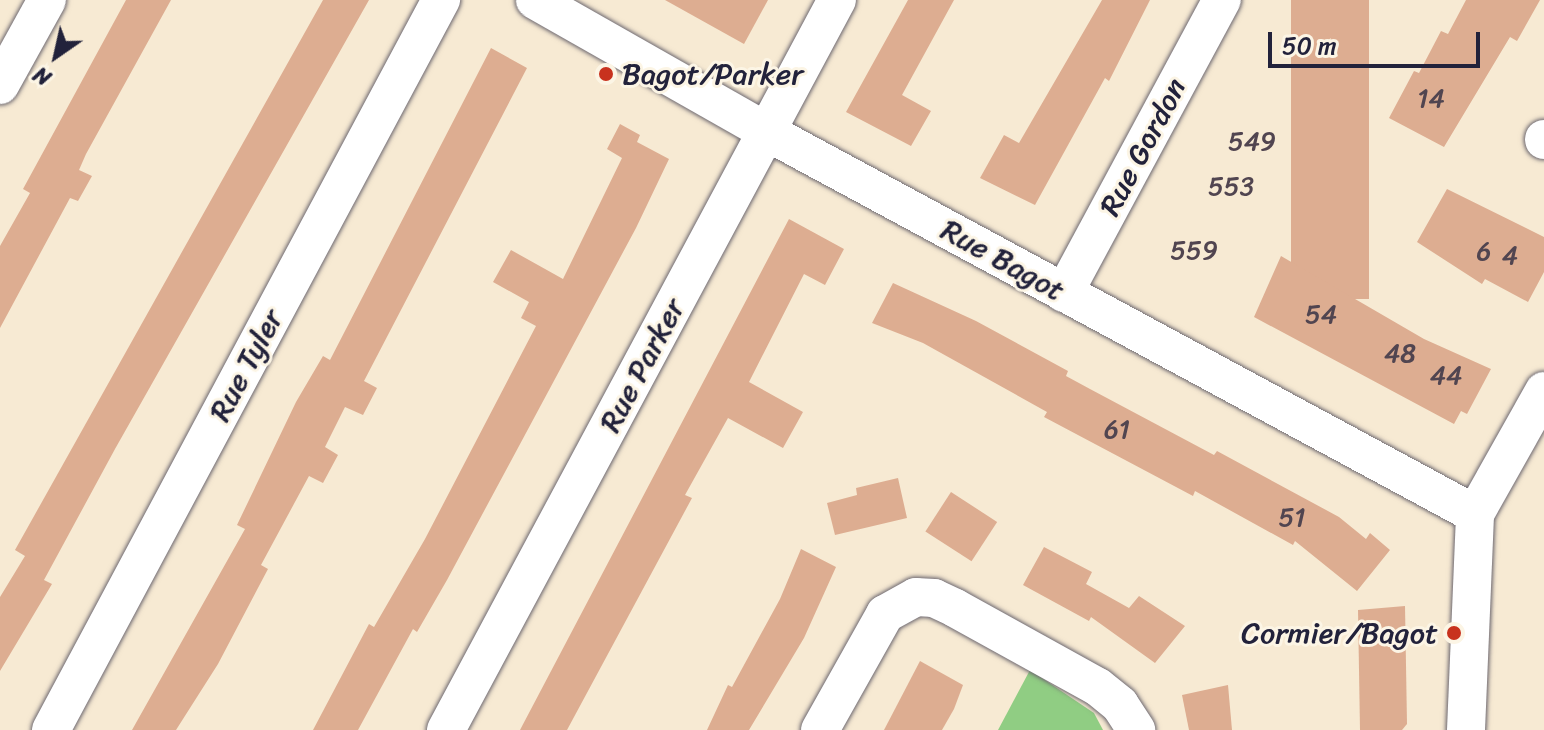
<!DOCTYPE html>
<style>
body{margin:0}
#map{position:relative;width:1544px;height:730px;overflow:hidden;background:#f7ead3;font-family:Sriracha,sans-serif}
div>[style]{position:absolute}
.green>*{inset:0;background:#90cd83}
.building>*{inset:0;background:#ddad91;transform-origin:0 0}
.roads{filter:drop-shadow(0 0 2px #6d6870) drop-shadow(0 0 2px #6d6870)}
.minor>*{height:38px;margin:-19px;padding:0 19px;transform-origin:19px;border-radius:19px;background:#fff}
.dots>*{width:22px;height:22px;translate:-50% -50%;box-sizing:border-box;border:4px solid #fcf5e5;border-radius:50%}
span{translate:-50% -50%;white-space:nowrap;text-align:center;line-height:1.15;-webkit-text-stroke:6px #fcf5e5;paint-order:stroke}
.number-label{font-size:26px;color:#514550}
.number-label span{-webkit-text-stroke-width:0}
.poi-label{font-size:30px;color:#22223b}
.left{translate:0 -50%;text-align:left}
.right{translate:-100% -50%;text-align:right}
.street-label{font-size:30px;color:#22223b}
.north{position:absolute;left:16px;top:16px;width:80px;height:80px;-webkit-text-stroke:6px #fcf5e5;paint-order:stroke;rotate:214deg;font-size:22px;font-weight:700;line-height:32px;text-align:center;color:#22223b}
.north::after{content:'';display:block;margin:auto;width:28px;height:36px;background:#22223b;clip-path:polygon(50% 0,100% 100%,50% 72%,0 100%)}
.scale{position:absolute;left:1268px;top:32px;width:212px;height:36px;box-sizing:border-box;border:4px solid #22223b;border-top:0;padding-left:10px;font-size:24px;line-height:28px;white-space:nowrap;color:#22223b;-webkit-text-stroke:6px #fcf5e5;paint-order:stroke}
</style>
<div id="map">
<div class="green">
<div style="clip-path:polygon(1030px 670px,1094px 713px,1103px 730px,998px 730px)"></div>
</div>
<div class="building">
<div style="clip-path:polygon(126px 0,171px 0,86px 154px,79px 170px,92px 176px,78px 201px,70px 198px,0 328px,0 246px,30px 193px,23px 189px)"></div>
<div style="clip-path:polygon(323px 0,369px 0,115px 449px,44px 580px,52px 584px,0 671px,0 597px,25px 556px,15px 550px)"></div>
<div style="clip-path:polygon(665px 0,768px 0,744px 44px)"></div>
<div style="clip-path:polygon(908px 0,954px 0,902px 95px,931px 111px,911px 146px,846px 112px)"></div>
<div style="clip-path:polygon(1102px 0,1150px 0,1109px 81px,1105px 78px,1035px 205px,980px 178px,1004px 135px,1019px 143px)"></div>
<div style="left:1291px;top:0;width:78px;height:299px"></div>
<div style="clip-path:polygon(1466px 0,1540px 0,1517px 41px,1510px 37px,1444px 147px,1389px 118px,1414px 71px,1419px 73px,1441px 31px,1448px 34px)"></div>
<div style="clip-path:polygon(491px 48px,527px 68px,364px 381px,377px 388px,363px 415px,345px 407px,325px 447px,338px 455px,323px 483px,309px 476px,261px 565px,268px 569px,218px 664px,176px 730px,132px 730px,245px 529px,237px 525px,296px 402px,323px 356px,330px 360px)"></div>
<div style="clip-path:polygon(620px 124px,640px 135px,637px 142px,669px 159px,636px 228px,447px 580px,417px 632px,413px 629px,358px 730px,313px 730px,369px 624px,374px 627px,425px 539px,536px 326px,521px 318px,529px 302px,493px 282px,511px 250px,563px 279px,622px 158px,607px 149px)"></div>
<div style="clip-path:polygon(1447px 189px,1544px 237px,1544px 272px,1528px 302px,1485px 279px,1482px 284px,1417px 242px)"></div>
<div style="clip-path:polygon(789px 219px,844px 249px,825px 285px,804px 274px,749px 382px,803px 412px,783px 448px,728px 418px,685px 495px,692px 498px,567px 730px,520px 730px)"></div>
<div style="clip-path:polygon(1281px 256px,1424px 339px,1491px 369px,1467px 414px,1461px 411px,1454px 424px,1254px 317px)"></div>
<div style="clip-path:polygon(893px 283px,976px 321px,1068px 371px,1066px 376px,1090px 389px,1214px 455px,1217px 451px,1339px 517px,1366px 539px,1370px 533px,1390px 550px,1357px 591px,1295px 541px,1293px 545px,1195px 491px,1193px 496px,1044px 417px,1047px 412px,923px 343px,872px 323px)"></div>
<div style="clip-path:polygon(898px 478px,907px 518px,835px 535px,827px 503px,857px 495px,856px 488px)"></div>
<div style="left:951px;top:492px;width:55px;height:47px;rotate:33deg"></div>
<div style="clip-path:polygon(1044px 547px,1092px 572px,1086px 584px,1129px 608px,1139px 596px,1185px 626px,1155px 663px,1091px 617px,1089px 621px,1023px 585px)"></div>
<div style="clip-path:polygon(801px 549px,836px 567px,804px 638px,749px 730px,707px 730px,728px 685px,732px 687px,780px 599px)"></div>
<div style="clip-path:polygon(1405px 606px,1407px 724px,1402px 730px,1360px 730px,1358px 610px)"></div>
<div style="clip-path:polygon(920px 661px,963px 685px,954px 709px,942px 730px,884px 730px)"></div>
<div style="clip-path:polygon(1228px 685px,1232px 730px,1189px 730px,1182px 695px)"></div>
</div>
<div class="roads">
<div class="minor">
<div style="left:535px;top:0;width:267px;rotate:29.6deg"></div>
<div style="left:767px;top:132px;width:804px;rotate:28.35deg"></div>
<div style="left:0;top:85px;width:97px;rotate:-61.1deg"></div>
<div style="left:1544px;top:139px;width:1px;rotate:90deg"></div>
<div style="left:1064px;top:293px;width:333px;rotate:-61.7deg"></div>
<div style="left:51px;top:730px;width:828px;rotate:-61.89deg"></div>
<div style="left:446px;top:730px;width:828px;rotate:-61.83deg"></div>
<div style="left:820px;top:730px;width:133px;rotate:-60.7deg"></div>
<div style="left:885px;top:614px;width:35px;rotate:-29deg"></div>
<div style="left:916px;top:597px;width:18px;rotate:3deg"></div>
<div style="left:934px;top:598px;width:23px;rotate:25deg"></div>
<div style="left:955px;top:608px;width:163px;rotate:28.9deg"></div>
<div style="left:1098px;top:687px;width:28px;rotate:39deg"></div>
<div style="left:1120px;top:705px;width:30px;rotate:57deg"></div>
<div style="left:1466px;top:730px;width:216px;rotate:-87.6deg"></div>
<div style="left:1475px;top:514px;width:141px;rotate:-60.7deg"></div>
</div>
</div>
<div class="dots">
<div style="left:606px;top:74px;background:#c8321e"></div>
<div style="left:1454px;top:633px;background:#c8321e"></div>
</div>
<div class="number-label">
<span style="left:1431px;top:99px">14</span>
<span style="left:1252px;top:142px">549</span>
<span style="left:1231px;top:187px">553</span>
<span style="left:1194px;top:251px">559</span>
<span style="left:1484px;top:252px">6</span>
<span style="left:1510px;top:256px">4</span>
<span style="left:1321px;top:315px">54</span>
<span style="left:1400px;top:354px">48</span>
<span style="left:1446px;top:376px">44</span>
<span style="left:1117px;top:430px">61</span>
<span style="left:1292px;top:518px">51</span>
</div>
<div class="poi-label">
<span class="left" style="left:622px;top:74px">Bagot/Parker</span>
<span class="right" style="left:1438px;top:633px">Cormier/Bagot</span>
</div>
<div class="street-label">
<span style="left:1143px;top:147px;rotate:-62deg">Rue Gordon</span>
<span style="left:1003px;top:260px;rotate:29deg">Rue Bagot</span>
<span style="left:246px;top:365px;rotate:-62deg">Rue Tyler</span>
<span style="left:642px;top:365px;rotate:-62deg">Rue Parker</span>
</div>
<div class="north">N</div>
<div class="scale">50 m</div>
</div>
